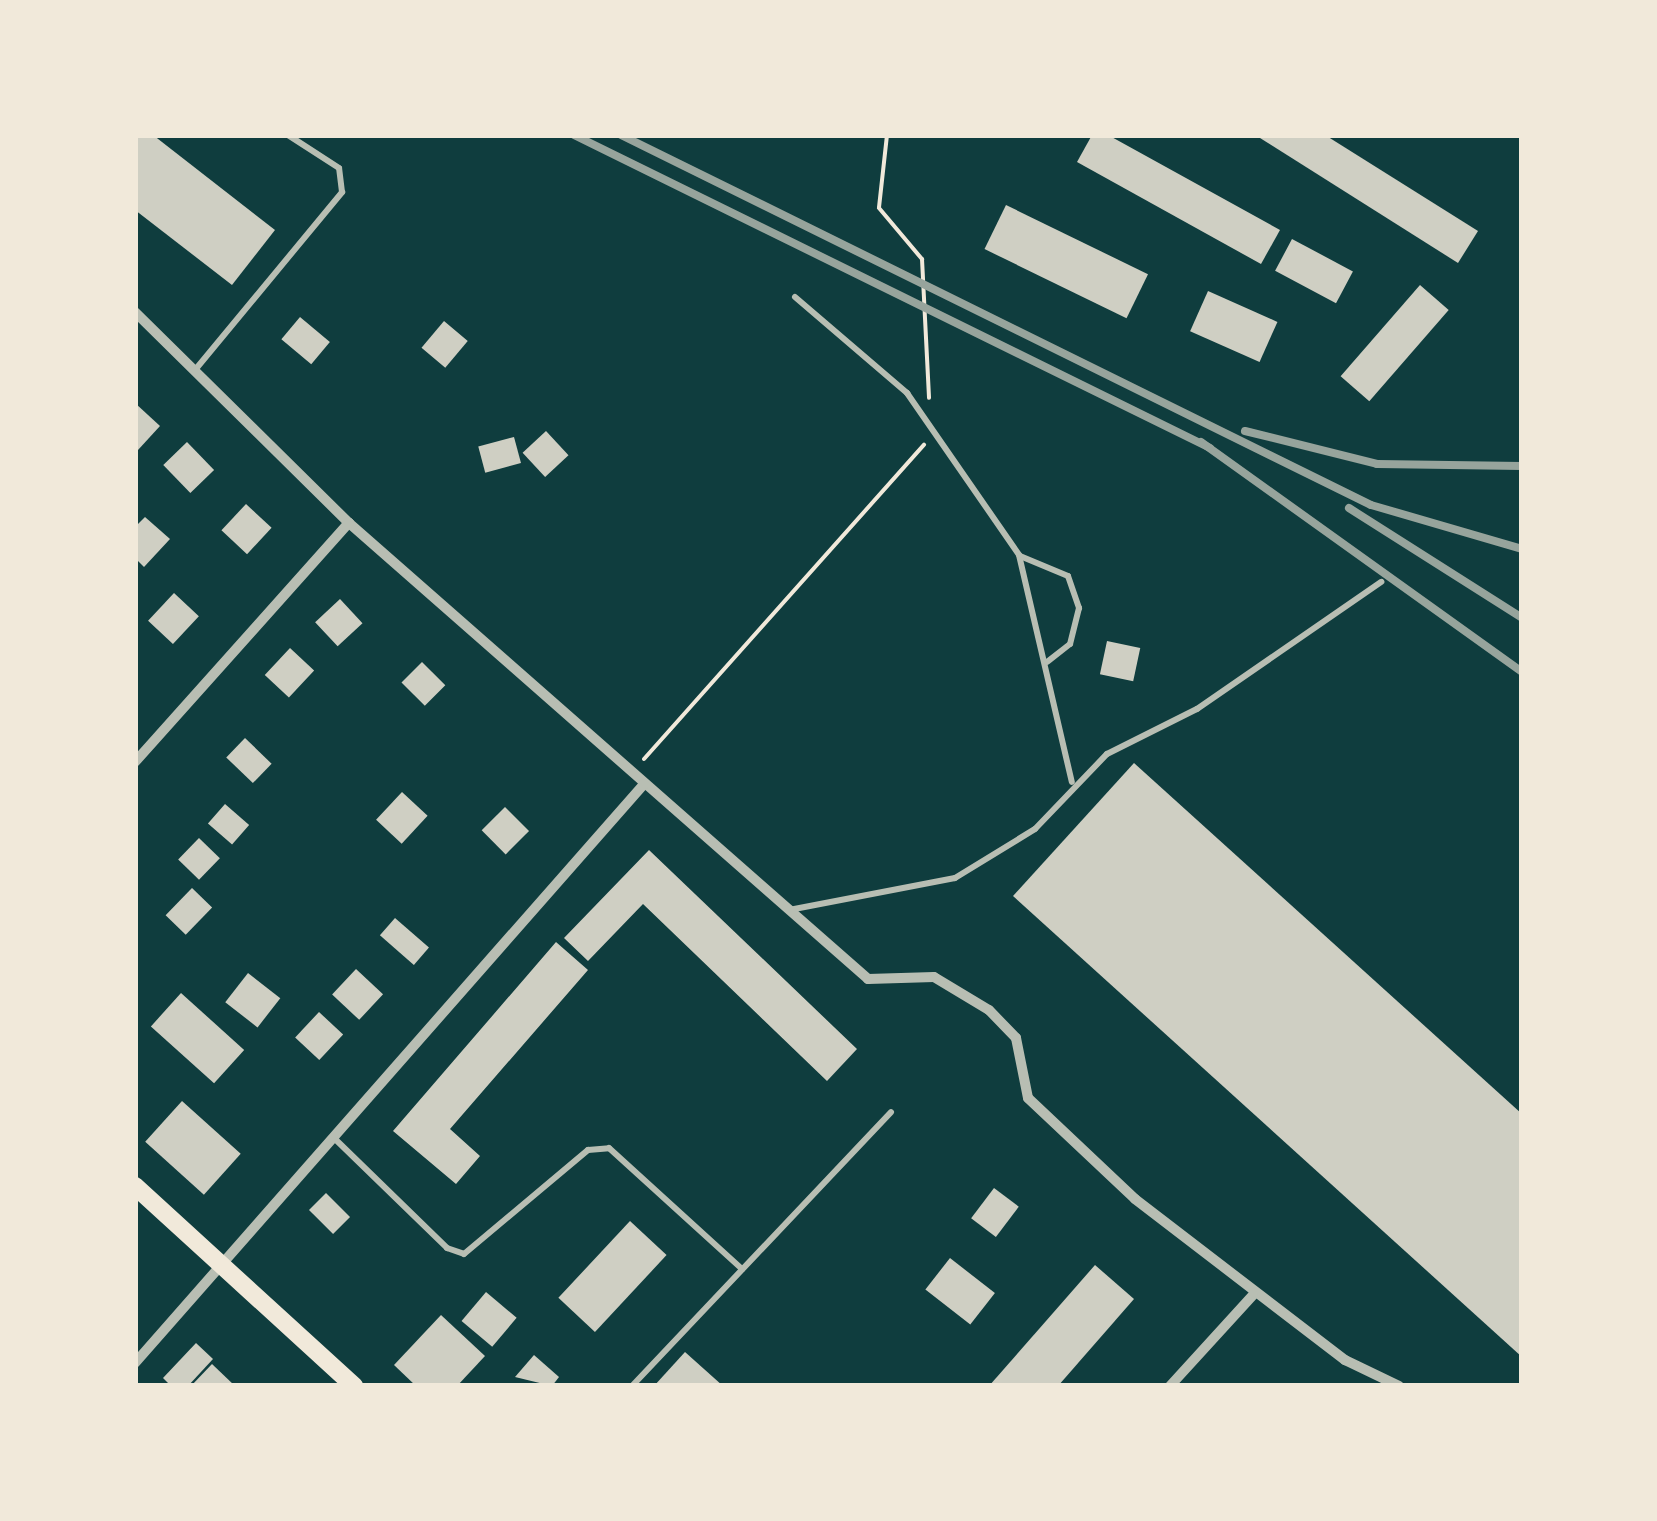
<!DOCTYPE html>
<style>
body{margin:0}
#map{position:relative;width:1657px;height:1521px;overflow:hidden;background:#0f3d3e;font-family:"Fira Sans",sans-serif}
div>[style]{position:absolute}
.building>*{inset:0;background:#cfcfc3;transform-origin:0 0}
.path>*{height:4px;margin:-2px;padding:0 2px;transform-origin:2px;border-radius:2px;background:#f1e9da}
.service>*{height:6px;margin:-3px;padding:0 3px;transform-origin:3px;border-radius:3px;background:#b8beb3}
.minor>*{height:10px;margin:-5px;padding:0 5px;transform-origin:5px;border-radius:5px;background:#b8beb3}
.secondary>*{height:18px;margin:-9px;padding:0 9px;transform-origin:9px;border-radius:9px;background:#f1e9da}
.rail>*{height:8px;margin:-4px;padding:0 4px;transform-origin:4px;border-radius:4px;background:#97a49c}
span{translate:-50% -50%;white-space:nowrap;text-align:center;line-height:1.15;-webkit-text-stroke:9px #f1e9da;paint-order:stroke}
.frame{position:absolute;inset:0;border:138px solid #f1e9da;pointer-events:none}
</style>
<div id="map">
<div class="building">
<div style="clip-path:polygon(135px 135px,153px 135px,275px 230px,232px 285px,135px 210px)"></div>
<div style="clip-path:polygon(1092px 135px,1108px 135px,1280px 230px,1261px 264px,1077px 162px)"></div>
<div style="clip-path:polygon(1325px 135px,1478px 231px,1458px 263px,1260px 138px)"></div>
<div style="left:1006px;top:205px;width:158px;height:49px;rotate:26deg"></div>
<div style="left:1292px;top:239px;width:69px;height:36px;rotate:28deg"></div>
<div style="left:1420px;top:285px;width:38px;height:121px;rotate:41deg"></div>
<div style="left:1208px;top:291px;width:76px;height:44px;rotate:24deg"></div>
<div style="left:300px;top:317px;width:39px;height:29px;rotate:40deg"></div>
<div style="left:444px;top:321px;width:31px;height:35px;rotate:40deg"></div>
<div style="clip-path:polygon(135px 403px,160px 426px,138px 450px,135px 447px)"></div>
<div style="left:546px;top:431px;width:33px;height:32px;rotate:47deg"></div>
<div style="left:514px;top:437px;width:27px;height:37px;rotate:75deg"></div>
<div style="left:187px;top:442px;width:39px;height:33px;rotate:46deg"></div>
<div style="left:246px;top:504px;width:35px;height:36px;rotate:43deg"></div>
<div style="clip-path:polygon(145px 517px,170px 539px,144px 567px,135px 558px,135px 527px)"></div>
<div style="left:174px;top:593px;width:34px;height:38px;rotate:43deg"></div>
<div style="left:340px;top:599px;width:33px;height:34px;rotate:47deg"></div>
<div style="left:1107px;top:641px;width:34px;height:34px;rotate:12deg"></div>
<div style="left:290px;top:648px;width:33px;height:37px;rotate:43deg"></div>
<div style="left:422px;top:662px;width:33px;height:29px;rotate:45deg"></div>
<div style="left:245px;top:738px;width:37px;height:27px;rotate:44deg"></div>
<div style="clip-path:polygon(1134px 763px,1522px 1114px,1522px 1357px,1013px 896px)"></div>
<div style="left:402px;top:792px;width:35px;height:38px;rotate:43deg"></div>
<div style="left:225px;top:804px;width:32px;height:26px;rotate:41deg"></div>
<div style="left:505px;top:807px;width:34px;height:33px;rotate:45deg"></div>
<div style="left:199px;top:838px;width:29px;height:30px;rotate:44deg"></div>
<div style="clip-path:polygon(649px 850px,857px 1049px,827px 1081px,643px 904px,588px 961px,564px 938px)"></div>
<div style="left:192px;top:888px;width:28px;height:38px;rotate:44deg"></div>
<div style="left:395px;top:918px;width:45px;height:23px;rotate:41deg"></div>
<div style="clip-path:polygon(556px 942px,588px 970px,450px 1129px,480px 1156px,456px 1184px,393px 1131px)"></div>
<div style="left:356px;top:969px;width:37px;height:35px;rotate:43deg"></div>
<div style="left:248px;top:973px;width:41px;height:37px;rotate:38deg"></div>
<div style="left:181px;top:993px;width:85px;height:45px;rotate:42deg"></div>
<div style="left:319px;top:1012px;width:33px;height:35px;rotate:43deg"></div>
<div style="left:182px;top:1101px;width:79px;height:55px;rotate:42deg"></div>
<div style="left:994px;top:1188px;width:31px;height:38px;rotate:37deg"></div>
<div style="left:326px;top:1193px;width:34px;height:24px;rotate:45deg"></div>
<div style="left:630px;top:1221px;width:50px;height:105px;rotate:43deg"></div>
<div style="left:950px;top:1258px;width:57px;height:40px;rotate:38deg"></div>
<div style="clip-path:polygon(1095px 1265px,1134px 1299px,1058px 1386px,989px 1386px)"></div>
<div style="left:486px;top:1292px;width:40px;height:38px;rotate:40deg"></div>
<div style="clip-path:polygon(441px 1315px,485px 1356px,457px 1386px,416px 1386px,394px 1365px)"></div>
<div style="clip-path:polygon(196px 1343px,213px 1359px,188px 1386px,171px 1386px,163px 1378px)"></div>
<div style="clip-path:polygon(685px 1352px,723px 1386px,654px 1386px)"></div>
<div style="clip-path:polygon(534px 1355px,559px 1377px,552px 1386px,515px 1377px)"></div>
<div style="clip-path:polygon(212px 1364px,235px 1386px,191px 1386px)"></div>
</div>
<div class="path">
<div style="left:887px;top:135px;width:73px;rotate:96.3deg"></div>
<div style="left:879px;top:208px;width:67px;rotate:49.9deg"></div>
<div style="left:922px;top:259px;width:139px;rotate:87.1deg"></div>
<div style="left:644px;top:759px;width:421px;rotate:-48.3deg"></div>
</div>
<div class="service">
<div style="left:795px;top:297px;width:148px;rotate:40.6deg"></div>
<div style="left:907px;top:393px;width:197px;rotate:55.3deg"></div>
<div style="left:1019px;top:555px;width:233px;rotate:76.9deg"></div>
<div style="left:195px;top:370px;width:231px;rotate:-50.4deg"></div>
<div style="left:342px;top:192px;width:24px;rotate:-97deg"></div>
<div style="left:339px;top:168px;width:61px;rotate:-147.1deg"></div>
<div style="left:1020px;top:556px;width:52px;rotate:22.6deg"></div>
<div style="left:1068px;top:576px;width:34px;rotate:71deg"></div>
<div style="left:1079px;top:608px;width:37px;rotate:104deg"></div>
<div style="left:1070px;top:644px;width:29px;rotate:142deg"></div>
<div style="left:789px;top:910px;width:169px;rotate:-10.9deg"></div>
<div style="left:955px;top:878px;width:94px;rotate:-31.5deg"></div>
<div style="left:1035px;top:829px;width:104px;rotate:-46.2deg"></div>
<div style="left:1107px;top:754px;width:101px;rotate:-26.6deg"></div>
<div style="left:1197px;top:709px;width:224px;rotate:-34.6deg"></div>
<div style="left:334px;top:1138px;width:158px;rotate:44.2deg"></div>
<div style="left:447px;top:1248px;width:18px;rotate:19deg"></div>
<div style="left:464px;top:1254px;width:162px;rotate:-40deg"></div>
<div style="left:588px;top:1150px;width:21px;rotate:-5deg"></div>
<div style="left:609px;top:1148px;width:180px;rotate:42.3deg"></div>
<div style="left:632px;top:1386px;width:377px;rotate:-46.6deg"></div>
</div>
<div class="minor">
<div style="left:135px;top:312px;width:301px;rotate:44.6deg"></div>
<div style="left:349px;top:523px;width:691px;rotate:41.3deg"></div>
<div style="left:868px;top:979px;width:66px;rotate:-1.7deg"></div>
<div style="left:934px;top:977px;width:64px;rotate:31deg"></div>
<div style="left:989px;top:1010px;width:39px;rotate:46deg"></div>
<div style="left:1016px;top:1038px;width:61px;rotate:78.7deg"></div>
<div style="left:1028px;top:1098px;width:147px;rotate:43.3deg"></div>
<div style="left:1135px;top:1199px;width:265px;rotate:37.5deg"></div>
<div style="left:1345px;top:1360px;width:60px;rotate:25.7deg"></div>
<div style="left:135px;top:762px;width:321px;rotate:-48.2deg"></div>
<div style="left:135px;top:1363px;width:771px;rotate:-48.68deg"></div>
<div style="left:1170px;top:1386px;width:123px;rotate:-47.6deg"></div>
</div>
<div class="secondary">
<div style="left:135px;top:1186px;width:297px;rotate:42.4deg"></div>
</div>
<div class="rail">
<div style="left:574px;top:135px;width:709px;rotate:26.2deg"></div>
<div style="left:621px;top:135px;width:836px;rotate:26.26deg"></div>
<div style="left:1371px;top:505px;width:157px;rotate:16.2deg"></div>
<div style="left:1245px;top:431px;width:136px;rotate:14deg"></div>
<div style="left:1377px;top:464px;width:145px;rotate:0.8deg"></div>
<div style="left:1201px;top:442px;width:395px;rotate:35.6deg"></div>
<div style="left:1349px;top:508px;width:205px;rotate:32.4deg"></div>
</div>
<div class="frame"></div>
</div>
